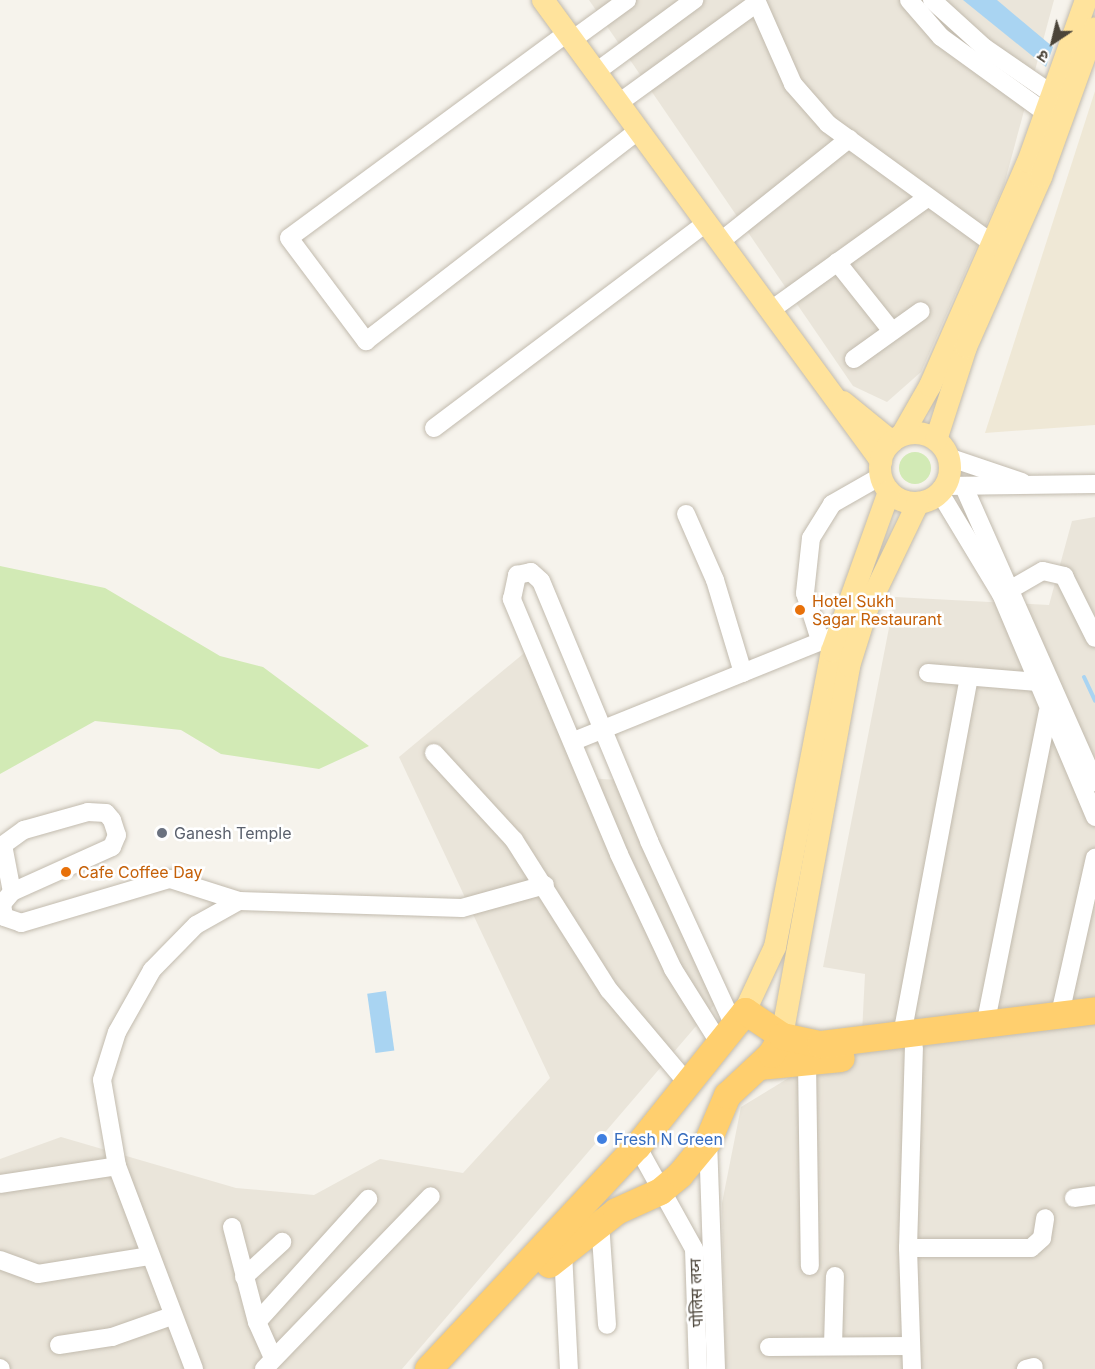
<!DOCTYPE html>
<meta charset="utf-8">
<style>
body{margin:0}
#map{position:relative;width:1095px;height:1369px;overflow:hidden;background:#f6f3ec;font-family:Inter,"Noto Sans Devanagari",sans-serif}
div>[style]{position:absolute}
.residential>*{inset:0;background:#eae5da}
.education>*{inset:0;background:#efe8d6}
.green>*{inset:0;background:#d2eab5}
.round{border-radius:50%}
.water>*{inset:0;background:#a9d4f2;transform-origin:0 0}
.stream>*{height:4px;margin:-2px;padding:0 2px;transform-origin:2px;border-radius:2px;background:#a9d4f2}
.roads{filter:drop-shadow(0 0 2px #c2bbae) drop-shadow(0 0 2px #c2bbae)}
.minor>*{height:18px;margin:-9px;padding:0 9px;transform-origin:9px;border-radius:9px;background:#fff}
.major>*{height:22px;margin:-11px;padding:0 11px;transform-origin:11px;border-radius:11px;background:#ffe39c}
.major>.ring{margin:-11px;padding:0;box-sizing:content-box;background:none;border:22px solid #ffe39c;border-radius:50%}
.highway>*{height:27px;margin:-13.5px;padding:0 13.5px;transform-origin:13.5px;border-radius:13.5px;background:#ffcf6e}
.dots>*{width:16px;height:16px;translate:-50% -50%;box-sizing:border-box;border:3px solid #fff;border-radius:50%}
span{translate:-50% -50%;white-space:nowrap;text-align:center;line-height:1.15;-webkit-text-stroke:5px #fff;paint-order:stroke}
.food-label{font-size:16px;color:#c56008}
.left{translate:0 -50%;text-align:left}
.worship-label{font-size:16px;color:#5b616d}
.shop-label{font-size:16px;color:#366cbe}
.street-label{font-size:16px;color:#4b4439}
.north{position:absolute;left:1023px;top:12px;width:60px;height:60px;-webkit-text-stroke:4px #fff;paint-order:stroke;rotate:215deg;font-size:16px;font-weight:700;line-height:24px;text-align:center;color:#4b4439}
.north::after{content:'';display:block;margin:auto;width:21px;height:27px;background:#4b4439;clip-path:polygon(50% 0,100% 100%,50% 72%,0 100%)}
</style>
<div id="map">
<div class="residential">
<div style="clip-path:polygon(589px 0,1054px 0,1004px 185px,921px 372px,887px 402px,853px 386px)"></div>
<div style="clip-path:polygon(1095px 517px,1095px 1369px,725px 1369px,722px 1203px,741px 1107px,862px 1033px,865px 974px,823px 967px,895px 597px,1049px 605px,1072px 521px)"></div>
<div style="clip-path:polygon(529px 649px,584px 778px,619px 780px,715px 1004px,402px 1369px,0 1369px,0 1159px,61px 1137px,236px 1188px,314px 1195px,380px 1159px,463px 1173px,550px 1078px,399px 757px)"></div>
</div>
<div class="education">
<div style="clip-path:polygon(1095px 91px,1095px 425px,985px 433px)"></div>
</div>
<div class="green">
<div class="round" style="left:899px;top:452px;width:32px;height:32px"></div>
<div style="clip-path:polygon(0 566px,105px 588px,220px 656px,263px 667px,369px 746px,319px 769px,221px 754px,181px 730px,95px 721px,0 774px)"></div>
</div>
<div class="water">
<div style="clip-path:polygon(963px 0,997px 0,1053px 47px,1046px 67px)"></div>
<div style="left:386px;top:991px;width:60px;height:19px;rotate:82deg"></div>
</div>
<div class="stream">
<div style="left:1084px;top:677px;width:26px;rotate:65deg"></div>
</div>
<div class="roads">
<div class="minor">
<div style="left:756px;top:0;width:92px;rotate:66.2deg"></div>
<div style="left:793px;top:84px;width:53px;rotate:48.8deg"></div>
<div style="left:828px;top:124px;width:203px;rotate:36deg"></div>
<div style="left:909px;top:0;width:49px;rotate:49.1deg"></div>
<div style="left:941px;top:37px;width:130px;rotate:35.9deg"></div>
<div style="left:932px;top:0;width:72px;rotate:42.2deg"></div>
<div style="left:985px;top:48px;width:81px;rotate:34.5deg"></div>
<div style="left:567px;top:33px;width:345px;rotate:143.6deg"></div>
<div style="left:289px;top:238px;width:129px;rotate:53.2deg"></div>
<div style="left:366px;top:341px;width:346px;rotate:-37.7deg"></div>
<div style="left:572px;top:40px;width:68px;rotate:-36deg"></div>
<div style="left:596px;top:72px;width:122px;rotate:-36.3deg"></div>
<div style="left:620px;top:102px;width:169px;rotate:-35.9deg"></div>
<div style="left:721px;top:241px;width:164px;rotate:-38.6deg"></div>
<div style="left:837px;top:262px;width:87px;rotate:51.5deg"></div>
<div style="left:771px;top:310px;width:193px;rotate:-35.7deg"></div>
<div style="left:854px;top:359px;width:82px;rotate:-35.6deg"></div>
<div style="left:434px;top:428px;width:342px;rotate:-37deg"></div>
<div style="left:948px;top:457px;width:78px;rotate:18.7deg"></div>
<div style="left:946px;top:486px;width:149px;rotate:-0.8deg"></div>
<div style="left:964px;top:487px;width:323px;rotate:66.1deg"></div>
<div style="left:940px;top:493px;width:118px;rotate:58.9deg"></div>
<div style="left:1001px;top:594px;width:242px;rotate:67.1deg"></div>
<div style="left:686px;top:514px;width:72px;rotate:66.3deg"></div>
<div style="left:715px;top:580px;width:97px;rotate:73.2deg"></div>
<div style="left:1013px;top:588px;width:34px;rotate:-30deg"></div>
<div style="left:1043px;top:571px;width:22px;rotate:13deg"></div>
<div style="left:1064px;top:576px;width:69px;rotate:63.4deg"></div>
<div style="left:820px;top:640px;width:49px;rotate:-107.7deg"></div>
<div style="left:805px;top:593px;width:55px;rotate:-83.8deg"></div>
<div style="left:811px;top:538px;width:40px;rotate:-58deg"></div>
<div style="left:832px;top:504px;width:56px;rotate:-29.7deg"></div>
<div style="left:928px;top:673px;width:110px;rotate:4.7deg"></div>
<div style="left:574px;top:741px;width:284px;rotate:-22deg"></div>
<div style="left:434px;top:753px;width:118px;rotate:47.4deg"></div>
<div style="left:514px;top:840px;width:178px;rotate:57.7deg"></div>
<div style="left:609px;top:990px;width:124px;rotate:49.9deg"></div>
<div style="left:12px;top:892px;width:48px;rotate:-100.8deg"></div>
<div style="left:3px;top:845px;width:26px;rotate:-36deg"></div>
<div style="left:24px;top:830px;width:66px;rotate:-15.7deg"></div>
<div style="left:88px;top:812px;width:18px;rotate:3deg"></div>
<div style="left:106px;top:813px;width:9px;rotate:49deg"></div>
<div style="left:112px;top:820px;width:16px;rotate:72deg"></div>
<div style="left:117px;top:835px;width:13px;rotate:113deg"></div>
<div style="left:112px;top:847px;width:110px;rotate:155.8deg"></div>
<div style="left:12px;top:892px;width:16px;rotate:130deg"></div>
<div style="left:2px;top:904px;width:13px;rotate:81deg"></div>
<div style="left:4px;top:917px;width:18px;rotate:19deg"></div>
<div style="left:21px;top:923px;width:155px;rotate:-16.5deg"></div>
<div style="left:170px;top:879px;width:72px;rotate:17.7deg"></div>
<div style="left:239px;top:901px;width:49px;rotate:150.8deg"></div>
<div style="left:196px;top:925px;width:63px;rotate:134.4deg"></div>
<div style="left:152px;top:970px;width:71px;rotate:119.4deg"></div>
<div style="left:117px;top:1032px;width:50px;rotate:107.4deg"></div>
<div style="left:102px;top:1080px;width:87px;rotate:80.1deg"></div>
<div style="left:117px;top:1166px;width:217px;rotate:69.2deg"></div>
<div style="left:239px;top:901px;width:223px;rotate:1.8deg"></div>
<div style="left:462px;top:908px;width:86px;rotate:-15.5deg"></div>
<div style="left:1060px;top:1014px;width:160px;rotate:-77.4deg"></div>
<div style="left:986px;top:1021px;width:315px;rotate:-78.7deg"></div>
<div style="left:902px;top:1035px;width:364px;rotate:-79.4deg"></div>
<div style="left:720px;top:1044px;width:89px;rotate:-122.1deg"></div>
<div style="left:673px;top:969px;width:127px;rotate:-115.2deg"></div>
<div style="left:619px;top:854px;width:277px;rotate:-112.8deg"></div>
<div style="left:512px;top:599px;width:25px;rotate:-78deg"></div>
<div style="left:517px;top:575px;width:14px;rotate:-12deg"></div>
<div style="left:531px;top:572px;width:13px;rotate:42deg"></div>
<div style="left:541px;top:581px;width:282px;rotate:67.4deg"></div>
<div style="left:649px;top:841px;width:204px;rotate:65.3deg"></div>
<div style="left:807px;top:1062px;width:204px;rotate:89.2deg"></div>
<div style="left:708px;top:1140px;width:229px;rotate:88deg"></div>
<div style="left:637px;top:1146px;width:118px;rotate:61deg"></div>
<div style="left:694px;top:1249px;width:120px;rotate:88.1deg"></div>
<div style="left:0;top:1184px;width:118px;rotate:-8.7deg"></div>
<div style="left:1074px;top:1198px;width:21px;rotate:-8deg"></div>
<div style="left:600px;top:1222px;width:103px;rotate:86.1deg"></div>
<div style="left:232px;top:1227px;width:98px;rotate:75.3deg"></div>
<div style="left:257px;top:1322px;width:39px;rotate:66deg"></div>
<div style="left:908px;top:1248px;width:123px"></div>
<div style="left:1031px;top:1248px;width:15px;rotate:-42deg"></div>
<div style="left:1042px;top:1238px;width:20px;rotate:-81deg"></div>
<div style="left:563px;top:1252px;width:117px;rotate:87.1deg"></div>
<div style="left:0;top:1260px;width:40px;rotate:20.2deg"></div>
<div style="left:38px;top:1274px;width:112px;rotate:-9.2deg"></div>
<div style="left:244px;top:1277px;width:52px;rotate:-42.6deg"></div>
<div style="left:257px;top:1322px;width:166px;rotate:-47.9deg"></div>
<div style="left:59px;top:1345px;width:54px;rotate:-8.6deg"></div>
<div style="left:112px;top:1337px;width:64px;rotate:-19.3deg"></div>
<div style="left:833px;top:1346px;width:70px;rotate:-88.4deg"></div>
<div style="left:769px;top:1347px;width:141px;rotate:-0.4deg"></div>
<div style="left:0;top:1368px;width:1px;rotate:45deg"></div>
<div style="left:264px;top:1369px;width:240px;rotate:-46deg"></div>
<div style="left:912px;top:1369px;width:121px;rotate:-91.9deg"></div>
<div style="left:908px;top:1248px;width:200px;rotate:-88.3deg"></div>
<div style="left:1026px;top:1369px;width:8px;rotate:-14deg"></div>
</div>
<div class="major">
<div style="left:543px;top:0;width:572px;rotate:53.75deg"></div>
<div style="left:843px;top:402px;width:63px;rotate:39.2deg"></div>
<div class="ring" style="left:880px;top:433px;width:48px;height:48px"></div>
<div style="left:902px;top:435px;width:56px;rotate:-60.3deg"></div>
<div style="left:930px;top:386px;width:244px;rotate:-66.4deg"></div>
<div style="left:1028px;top:162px;width:172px;rotate:-70.3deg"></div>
<div style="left:936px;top:440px;width:98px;rotate:-72.1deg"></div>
<div style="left:966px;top:347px;width:186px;rotate:-66.2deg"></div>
<div style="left:1041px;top:177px;width:158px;rotate:-70.1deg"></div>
<div style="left:745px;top:1011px;width:71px;rotate:-64.9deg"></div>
<div style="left:775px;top:947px;width:301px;rotate:-79.1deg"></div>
<div style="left:832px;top:651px;width:169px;rotate:-70.3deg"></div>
<div style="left:782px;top:1036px;width:376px;rotate:-79.7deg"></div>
<div style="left:849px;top:666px;width:60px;rotate:-72.5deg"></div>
<div style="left:867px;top:609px;width:118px;rotate:-64.3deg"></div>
</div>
<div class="highway">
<div style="left:759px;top:1066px;width:82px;rotate:-5.6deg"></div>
<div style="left:549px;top:1264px;width:85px;rotate:-38.3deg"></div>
<div style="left:616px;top:1211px;width:48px;rotate:-24.4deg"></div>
<div style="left:660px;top:1191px;width:26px;rotate:-40deg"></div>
<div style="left:680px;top:1174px;width:44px;rotate:-50.5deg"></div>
<div style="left:708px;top:1140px;width:49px;rotate:-67.1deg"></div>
<div style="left:727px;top:1095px;width:60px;rotate:-43deg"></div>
<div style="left:771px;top:1054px;width:21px;rotate:-59deg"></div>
<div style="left:428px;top:1369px;width:306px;rotate:-46.9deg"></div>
<div style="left:637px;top:1146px;width:173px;rotate:-51.3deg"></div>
<div style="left:745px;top:1011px;width:45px;rotate:34deg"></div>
<div style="left:782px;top:1036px;width:39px;rotate:12deg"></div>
<div style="left:820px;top:1044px;width:277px;rotate:-7deg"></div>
</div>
</div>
<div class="dots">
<div style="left:800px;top:610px;background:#e8710a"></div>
<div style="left:162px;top:833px;background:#6b7280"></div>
<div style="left:66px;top:872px;background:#e8710a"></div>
<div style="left:602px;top:1139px;background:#3f7fe0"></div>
</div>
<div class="food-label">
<span class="left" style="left:812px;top:610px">Hotel Sukh<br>Sagar Restaurant</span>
<span class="left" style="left:78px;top:872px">Cafe Coffee Day</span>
</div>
<div class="worship-label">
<span class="left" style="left:174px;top:833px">Ganesh Temple</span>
</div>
<div class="shop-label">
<span class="left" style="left:614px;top:1139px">Fresh N Green</span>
</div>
<div class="street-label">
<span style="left:696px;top:1293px;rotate:-92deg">पोलिस लय्न</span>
</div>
<div class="north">उ</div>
</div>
